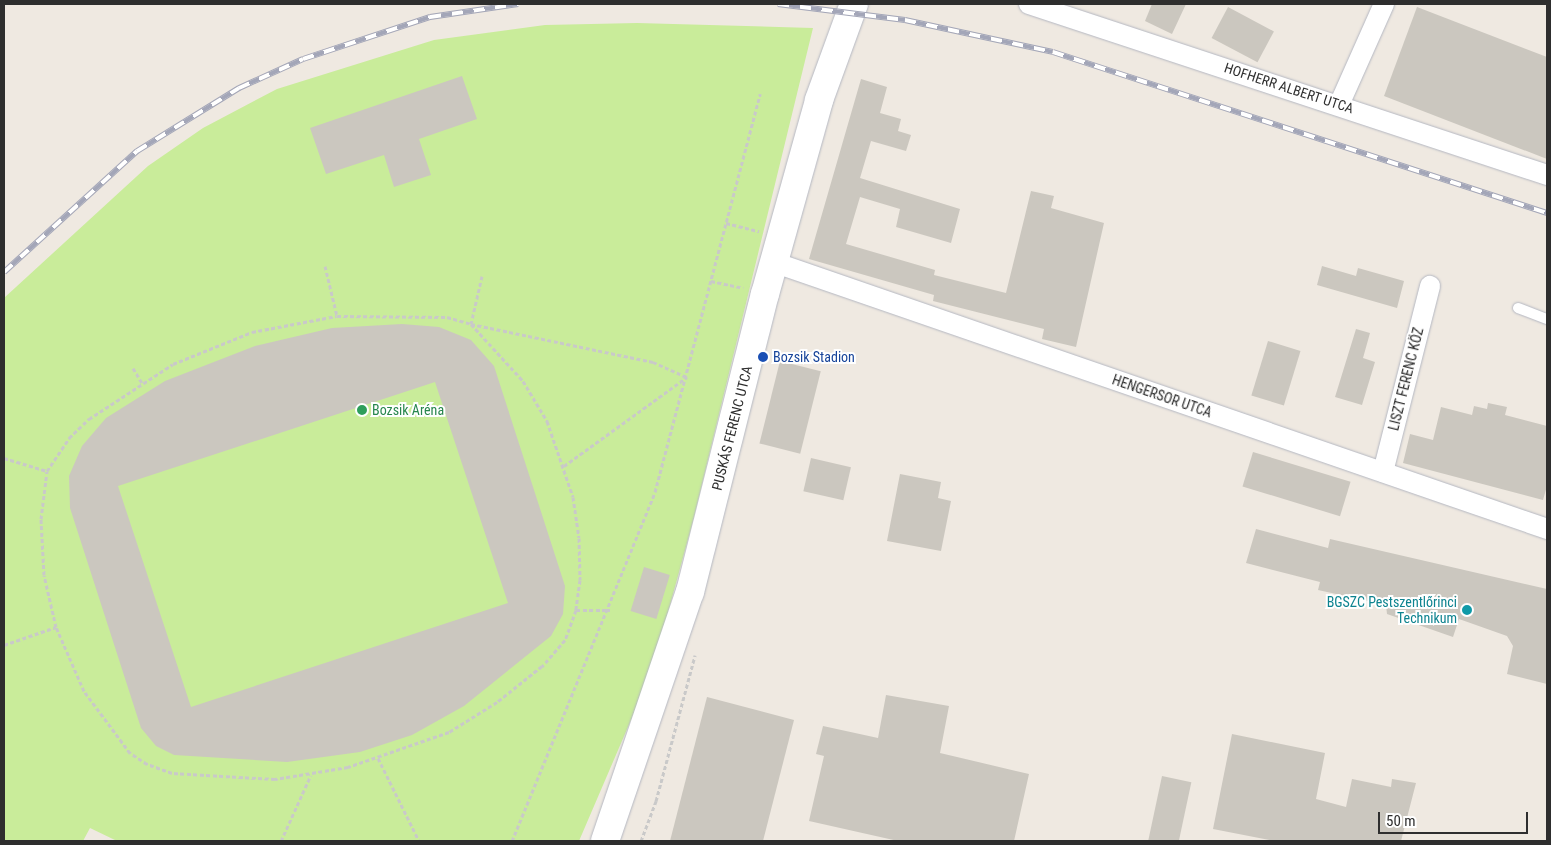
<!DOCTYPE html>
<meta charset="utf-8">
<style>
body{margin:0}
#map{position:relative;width:1551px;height:845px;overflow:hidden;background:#efe9e1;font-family:"Roboto Condensed",sans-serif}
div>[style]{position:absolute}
.pitch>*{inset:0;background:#c9ec9a}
.building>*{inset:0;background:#cbc7bf;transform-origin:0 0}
.path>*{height:3px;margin-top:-1.5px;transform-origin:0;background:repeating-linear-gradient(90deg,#c9c9c9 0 4px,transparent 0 6.5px)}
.roads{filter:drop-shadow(0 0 1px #b4b7c1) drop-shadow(0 0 1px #b4b7c1)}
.lane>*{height:10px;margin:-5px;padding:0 5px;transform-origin:5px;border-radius:5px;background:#fff}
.street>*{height:20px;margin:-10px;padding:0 10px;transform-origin:10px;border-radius:10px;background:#fff}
.secondary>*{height:28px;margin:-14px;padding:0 14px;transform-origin:14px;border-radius:14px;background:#fff}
.rail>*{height:5.5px;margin-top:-2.75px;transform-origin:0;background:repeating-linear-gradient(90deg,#fff 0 11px,#a3a6b8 0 22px);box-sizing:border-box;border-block:1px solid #a3a6b8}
.dots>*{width:14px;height:14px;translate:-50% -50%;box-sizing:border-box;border:2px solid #fff;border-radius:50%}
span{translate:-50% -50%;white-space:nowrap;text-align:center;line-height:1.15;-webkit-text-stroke:4px #fff;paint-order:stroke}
.street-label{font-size:14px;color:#2e2e2e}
.transit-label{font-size:14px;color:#164399}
.left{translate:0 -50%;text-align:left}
.leisure-label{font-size:14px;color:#27864d}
.culture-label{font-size:14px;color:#0d838f}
.right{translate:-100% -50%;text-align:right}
.frame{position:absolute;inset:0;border:5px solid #2e2e2e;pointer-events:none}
.scale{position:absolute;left:1378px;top:812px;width:150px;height:22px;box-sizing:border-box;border:2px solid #2e2e2e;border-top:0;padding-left:6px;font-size:15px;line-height:18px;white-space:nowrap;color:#2e2e2e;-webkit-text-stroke:4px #fff;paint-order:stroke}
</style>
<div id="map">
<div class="pitch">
<div style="clip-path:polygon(637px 23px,813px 28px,693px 521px,652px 671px,579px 841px,117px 841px,90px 828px,83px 841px,4px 841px,4px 298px,148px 166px,203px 128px,277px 89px,434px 40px,545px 25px)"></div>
</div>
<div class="building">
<div style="clip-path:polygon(1152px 4px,1186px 4px,1172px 34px,1145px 21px)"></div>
<div style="left:1228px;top:7px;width:52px;height:35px;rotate:28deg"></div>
<div style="clip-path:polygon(1417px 7px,1547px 57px,1547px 159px,1384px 96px)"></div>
<div style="clip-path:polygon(462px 76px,477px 119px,419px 139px,431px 175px,394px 187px,384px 155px,326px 174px,310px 128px)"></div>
<div style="clip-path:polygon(861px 79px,887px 87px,880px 113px,901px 119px,898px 131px,911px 135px,906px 151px,871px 141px,860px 178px,960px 209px,951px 243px,896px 227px,900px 209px,860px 197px,846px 244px,935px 270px,934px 275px,1006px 293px,1031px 191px,1054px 196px,1051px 208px,1104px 223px,1076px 347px,1042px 339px,1044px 329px,933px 301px,934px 295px,809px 259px)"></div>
<div style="clip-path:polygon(1322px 266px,1356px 276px,1358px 268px,1404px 281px,1397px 308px,1317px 285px)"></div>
<div style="clip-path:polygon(evenodd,402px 324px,439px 327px,471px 340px,494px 366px,565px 586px,563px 614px,551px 636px,464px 706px,412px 735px,360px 752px,287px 762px,174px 755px,156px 746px,141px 728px,70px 508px,69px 476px,82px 446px,106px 418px,165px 381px,255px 346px,332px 328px,402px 324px,435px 382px,508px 603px,191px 707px,118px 486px,435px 382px)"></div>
<div style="clip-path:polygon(1356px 329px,1370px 333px,1363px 358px,1375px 362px,1362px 405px,1335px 397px)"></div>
<div style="left:1268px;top:341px;width:34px;height:57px;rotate:17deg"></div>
<div style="left:780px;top:361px;width:42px;height:85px;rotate:14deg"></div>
<div style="clip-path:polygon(1488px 403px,1507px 407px,1505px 415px,1547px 426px,1547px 486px,1543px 500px,1403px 463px,1410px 434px,1433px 440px,1441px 407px,1472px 415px,1474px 406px,1487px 409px)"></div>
<div style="left:1253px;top:452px;width:102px;height:36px;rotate:17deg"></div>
<div style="left:811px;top:458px;width:41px;height:34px;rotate:13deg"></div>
<div style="clip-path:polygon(900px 474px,941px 482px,938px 498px,951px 501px,941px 551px,887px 541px)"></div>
<div style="clip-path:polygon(1256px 529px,1328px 548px,1330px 539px,1547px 589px,1547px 684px,1507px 674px,1513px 646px,1507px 636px,1459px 619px,1453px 637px,1387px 614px,1386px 605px,1318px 590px,1320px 582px,1246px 563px)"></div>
<div style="left:644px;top:567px;width:27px;height:46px;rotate:17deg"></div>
<div style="clip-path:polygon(886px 695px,949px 706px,940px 753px,1029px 774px,1014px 841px,898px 841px,809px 821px,824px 756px,816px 754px,823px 726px,878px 738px)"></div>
<div style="clip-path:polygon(707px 697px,794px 720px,763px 841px,670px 841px)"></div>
<div style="clip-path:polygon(1232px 734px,1325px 753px,1316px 799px,1346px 807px,1352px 779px,1391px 787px,1392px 779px,1416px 783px,1401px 841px,1275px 841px,1213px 829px)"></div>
<div style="left:1162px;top:776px;width:30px;height:66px;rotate:12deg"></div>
</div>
<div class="path">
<div style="left:726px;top:223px;width:34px;rotate:14deg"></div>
<div style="left:325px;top:266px;width:51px;rotate:76.5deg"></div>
<div style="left:482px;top:276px;width:49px;rotate:102.9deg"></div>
<div style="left:471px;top:324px;width:186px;rotate:11.8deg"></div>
<div style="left:653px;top:362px;width:37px;rotate:24deg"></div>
<div style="left:711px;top:281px;width:33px;rotate:12deg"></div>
<div style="left:337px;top:316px;width:110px;rotate:0.5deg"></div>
<div style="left:447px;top:317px;width:25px;rotate:16deg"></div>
<div style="left:471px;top:324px;width:77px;rotate:47.6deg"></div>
<div style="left:523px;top:381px;width:47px;rotate:59deg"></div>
<div style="left:547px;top:421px;width:80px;rotate:71.1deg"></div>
<div style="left:573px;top:497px;width:41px;rotate:81.7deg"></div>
<div style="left:579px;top:538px;width:42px;rotate:88.6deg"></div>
<div style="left:580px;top:580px;width:30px;rotate:98deg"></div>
<div style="left:576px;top:610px;width:32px;rotate:110deg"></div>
<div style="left:565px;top:640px;width:35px;rotate:131deg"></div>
<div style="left:542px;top:666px;width:58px;rotate:141.3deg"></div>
<div style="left:497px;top:702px;width:57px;rotate:148deg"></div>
<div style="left:449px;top:732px;width:107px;rotate:160.9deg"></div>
<div style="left:348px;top:767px;width:74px;rotate:170.7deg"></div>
<div style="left:275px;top:779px;width:103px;rotate:-176.7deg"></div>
<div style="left:172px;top:773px;width:27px;rotate:-160deg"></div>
<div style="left:147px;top:764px;width:20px;rotate:-147deg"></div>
<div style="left:130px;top:753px;width:77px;rotate:-126.6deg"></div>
<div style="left:84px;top:691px;width:70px;rotate:-113.6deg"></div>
<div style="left:56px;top:627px;width:53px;rotate:-103deg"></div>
<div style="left:44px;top:575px;width:56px;rotate:-93.1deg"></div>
<div style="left:41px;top:519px;width:48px;rotate:-82.9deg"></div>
<div style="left:47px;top:471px;width:40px;rotate:-56deg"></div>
<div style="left:69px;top:438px;width:28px;rotate:-44deg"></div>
<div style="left:89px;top:419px;width:100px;rotate:-33.2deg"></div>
<div style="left:173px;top:364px;width:85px;rotate:-22.1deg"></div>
<div style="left:252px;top:332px;width:86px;rotate:-10.7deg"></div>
<div style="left:133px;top:368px;width:17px;rotate:59deg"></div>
<div style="left:4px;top:458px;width:45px;rotate:16.8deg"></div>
<div style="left:564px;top:466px;width:152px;rotate:-35.9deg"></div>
<div style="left:576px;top:610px;width:34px"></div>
<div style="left:4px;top:645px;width:55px;rotate:-19.1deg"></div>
<div style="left:378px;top:758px;width:93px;rotate:63.7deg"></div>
<div style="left:281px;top:841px;width:72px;rotate:-65.6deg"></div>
<div style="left:512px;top:841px;width:377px;rotate:-67.7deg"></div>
<div style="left:655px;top:492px;width:412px;rotate:-75.2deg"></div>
<div style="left:641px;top:841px;width:43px;rotate:-69.4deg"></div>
<div style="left:656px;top:801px;width:151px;rotate:-75deg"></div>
</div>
<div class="roads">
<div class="lane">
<div style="left:1518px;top:308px;width:31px;rotate:21deg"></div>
</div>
<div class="street">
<div style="left:1029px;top:4px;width:545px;rotate:18.27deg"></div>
<div style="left:1339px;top:105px;width:111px;rotate:-66deg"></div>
<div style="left:776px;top:263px;width:816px;rotate:19.03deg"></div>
<div style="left:1383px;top:472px;width:192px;rotate:-75.8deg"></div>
</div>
<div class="secondary">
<div style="left:605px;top:841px;width:263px;rotate:-71.2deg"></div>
<div style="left:690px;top:592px;width:307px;rotate:-75.9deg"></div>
<div style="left:765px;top:294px;width:201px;rotate:-74.4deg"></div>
<div style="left:819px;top:100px;width:102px;rotate:-70deg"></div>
</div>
</div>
<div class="rail">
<div style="left:778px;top:4px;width:128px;rotate:7.2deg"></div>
<div style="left:905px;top:20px;width:151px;rotate:12.2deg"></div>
<div style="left:1053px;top:52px;width:520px;rotate:18.05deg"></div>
<div style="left:4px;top:272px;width:180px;rotate:-42.3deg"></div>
<div style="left:137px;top:151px;width:120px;rotate:-31.7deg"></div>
<div style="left:239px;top:88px;width:70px;rotate:-24.4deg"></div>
<div style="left:303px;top:59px;width:134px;rotate:-18.3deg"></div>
<div style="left:430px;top:17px;width:89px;rotate:-8.4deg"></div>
</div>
<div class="dots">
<div style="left:763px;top:357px;background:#1a4fb4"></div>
<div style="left:362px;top:410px;background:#2e9e5b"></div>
<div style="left:1467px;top:610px;background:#0f9aa8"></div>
</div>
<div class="street-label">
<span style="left:1289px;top:88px;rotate:18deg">HOFHERR ALBERT UTCA</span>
<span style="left:1406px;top:379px;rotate:-76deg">LISZT FERENC KÖZ</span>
<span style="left:1162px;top:396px;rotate:19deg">HENGERSOR UTCA</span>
<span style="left:732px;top:428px;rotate:-76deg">PUSKÁS FERENC UTCA</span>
</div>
<div class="transit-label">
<span class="left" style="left:773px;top:357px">Bozsik Stadion</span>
</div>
<div class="leisure-label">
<span class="left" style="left:372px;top:410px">Bozsik Aréna</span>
</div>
<div class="culture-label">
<span class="right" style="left:1457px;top:610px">BGSZC Pestszentlőrinci<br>Technikum</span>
</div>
<div class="frame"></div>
<div class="scale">50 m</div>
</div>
